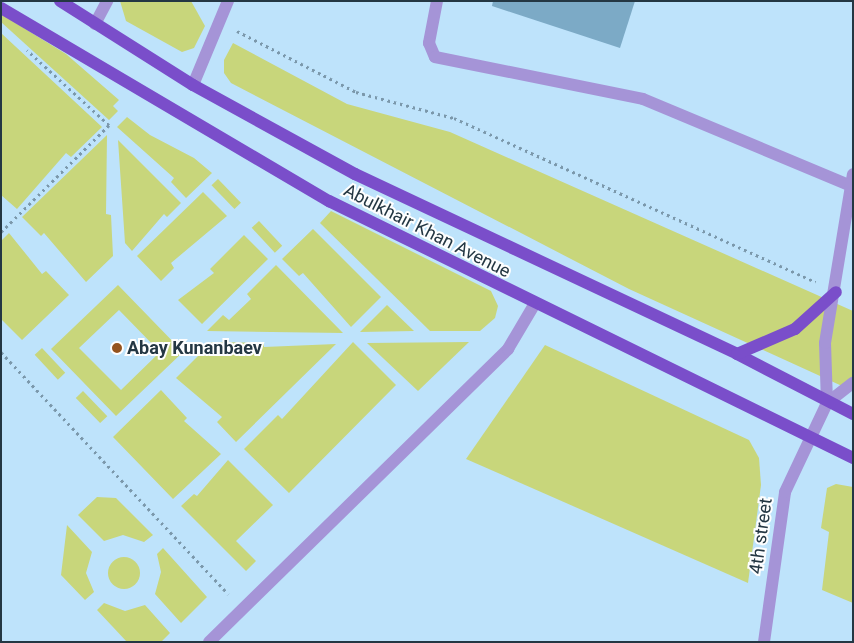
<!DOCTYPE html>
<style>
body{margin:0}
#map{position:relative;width:854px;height:643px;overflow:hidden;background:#bee3fb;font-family:Roboto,sans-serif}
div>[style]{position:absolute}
.green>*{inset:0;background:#c8d67b;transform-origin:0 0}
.round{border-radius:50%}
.building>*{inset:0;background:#7caac6}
.path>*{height:3px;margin-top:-1.5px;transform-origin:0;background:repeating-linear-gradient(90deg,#7b98ab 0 2.5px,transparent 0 6.5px)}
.minor>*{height:12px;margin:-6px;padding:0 6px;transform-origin:6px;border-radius:6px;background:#a594d7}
.major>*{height:12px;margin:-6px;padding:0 6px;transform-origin:6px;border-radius:6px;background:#7a4eca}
.dots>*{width:14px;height:14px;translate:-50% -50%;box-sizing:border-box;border:2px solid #fefefe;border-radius:50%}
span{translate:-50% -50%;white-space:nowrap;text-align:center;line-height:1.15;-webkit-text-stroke:4px #fefefe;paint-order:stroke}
.street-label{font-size:18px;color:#243743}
.poi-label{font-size:18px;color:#243743;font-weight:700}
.left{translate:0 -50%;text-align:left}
.frame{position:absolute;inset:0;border:2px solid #243743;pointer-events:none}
</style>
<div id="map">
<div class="green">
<div style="clip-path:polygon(120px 1px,191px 1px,205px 26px,194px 48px,182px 52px,126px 21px)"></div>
<div style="clip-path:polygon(1px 14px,66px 54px,119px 100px,113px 106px,118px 111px,109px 120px,1px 22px)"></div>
<div style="clip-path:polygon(1px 33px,102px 127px,71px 157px,66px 153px,17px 209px,1px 195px)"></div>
<div style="clip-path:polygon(233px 43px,347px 104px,450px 132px,853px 311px,853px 391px,629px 289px,231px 83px,224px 73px,224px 60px)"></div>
<div style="clip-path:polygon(127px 117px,150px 135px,194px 158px,212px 173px,186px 198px,171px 182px,174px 178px,117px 127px)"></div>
<div style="clip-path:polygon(107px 135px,106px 214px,111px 215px,113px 256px,86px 282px,44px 233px,41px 236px,22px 217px)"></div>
<div style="clip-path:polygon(118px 140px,181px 203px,167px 217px,164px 214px,132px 251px,125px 243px)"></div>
<div style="left:218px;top:179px;width:33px;height:9px;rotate:46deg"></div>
<div style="clip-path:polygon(203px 192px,227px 216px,171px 263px,174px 268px,161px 281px,137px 256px)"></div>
<div style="clip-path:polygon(331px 211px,491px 291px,498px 306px,495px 318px,480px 331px,430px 331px,320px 223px)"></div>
<div style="left:259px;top:221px;width:34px;height:10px;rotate:47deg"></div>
<div style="clip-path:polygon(313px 229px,381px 297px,351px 327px,303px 273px,299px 276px,282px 259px)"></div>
<div style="clip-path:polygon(9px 233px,42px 274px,46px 271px,69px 295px,22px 340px,1px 319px,1px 241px)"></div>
<div style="clip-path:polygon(244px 235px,268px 259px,202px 324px,178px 300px,214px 273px,210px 269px)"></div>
<div style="clip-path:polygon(276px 265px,343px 333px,207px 331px,223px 315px,229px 320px,251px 299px,247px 294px)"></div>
<div style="clip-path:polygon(evenodd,118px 285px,183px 352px,116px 416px,51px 349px,118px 285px,119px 310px,160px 352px,121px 390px,79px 348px,119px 310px)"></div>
<div style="clip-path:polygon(387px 305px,414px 331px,360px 332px)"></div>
<div style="clip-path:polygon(212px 342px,264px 343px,264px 347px,336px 344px,236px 442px,217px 422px,222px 417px,176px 378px)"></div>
<div style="clip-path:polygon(353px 342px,396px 385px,289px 493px,244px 449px,278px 415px,282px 419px)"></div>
<div style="clip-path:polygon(469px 342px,418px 391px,367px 343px)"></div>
<div style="clip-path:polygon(545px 345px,749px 440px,759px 458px,761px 485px,748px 583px,466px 459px)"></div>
<div style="left:42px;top:348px;width:34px;height:10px;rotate:47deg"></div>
<div style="clip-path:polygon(161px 390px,187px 418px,184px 421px,221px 454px,173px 499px,113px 437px)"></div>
<div style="left:83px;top:391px;width:35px;height:10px;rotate:46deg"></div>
<div style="clip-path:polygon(228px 460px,273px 505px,236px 541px,256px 561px,246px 571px,181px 506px,194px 494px,197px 496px)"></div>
<div style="clip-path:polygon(836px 484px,853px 487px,853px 603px,822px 590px,829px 532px,821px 528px,827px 488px)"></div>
<div style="clip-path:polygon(97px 497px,116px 498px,153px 535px,144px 542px,123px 535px,104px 541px,78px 515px)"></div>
<div style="clip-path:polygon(67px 525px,92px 552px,86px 573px,94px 592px,85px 600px,61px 575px)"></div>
<div style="clip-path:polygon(163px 548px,207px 597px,181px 623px,155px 594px,161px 572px,157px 554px)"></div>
<div class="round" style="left:108px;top:557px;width:32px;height:32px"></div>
<div style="clip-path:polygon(104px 603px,125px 611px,145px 605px,170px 633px,161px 642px,127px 642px,97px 610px)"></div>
</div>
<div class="building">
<div style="clip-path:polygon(493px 1px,635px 1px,620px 48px,492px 6px)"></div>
</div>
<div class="path">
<div style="left:237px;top:31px;width:134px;rotate:27.1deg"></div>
<div style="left:356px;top:92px;width:101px;rotate:14.9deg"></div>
<div style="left:454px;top:118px;width:397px;rotate:24.4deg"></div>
<div style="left:1px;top:232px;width:152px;rotate:-44.7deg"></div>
<div style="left:109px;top:125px;width:111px;rotate:-137.6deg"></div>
<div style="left:1px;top:352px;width:332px;rotate:46.8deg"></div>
</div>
<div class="minor">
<div style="left:437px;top:1px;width:43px;rotate:100.8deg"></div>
<div style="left:429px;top:43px;width:15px;rotate:67deg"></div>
<div style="left:435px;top:57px;width:212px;rotate:11.4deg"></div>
<div style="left:643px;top:99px;width:225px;rotate:22.7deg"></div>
<div style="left:95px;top:24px;width:26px;rotate:-62deg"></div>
<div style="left:193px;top:85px;width:91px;rotate:-67.4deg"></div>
<div style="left:827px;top:403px;width:60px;rotate:-91.9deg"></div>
<div style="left:825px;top:343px;width:171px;rotate:-80.6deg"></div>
<div style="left:209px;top:642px;width:419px;rotate:-44.4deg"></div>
<div style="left:508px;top:349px;width:51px;rotate:-59.4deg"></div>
<div style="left:764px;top:642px;width:151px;rotate:-82deg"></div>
<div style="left:785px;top:492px;width:98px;rotate:-64.7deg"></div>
<div style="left:827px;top:403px;width:33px;rotate:-38deg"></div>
</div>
<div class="major">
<div style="left:60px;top:1px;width:157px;rotate:32.3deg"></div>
<div style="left:193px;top:85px;width:185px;rotate:28.8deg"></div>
<div style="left:355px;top:174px;width:422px;rotate:25.2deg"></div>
<div style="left:737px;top:354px;width:131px;rotate:27.3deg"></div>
<div style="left:1px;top:8px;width:381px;rotate:30.5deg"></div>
<div style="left:329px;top:201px;width:584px;rotate:26.13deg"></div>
<div style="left:737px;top:354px;width:63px;rotate:-23.3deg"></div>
<div style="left:795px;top:329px;width:55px;rotate:-42.1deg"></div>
</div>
<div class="dots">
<div style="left:117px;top:348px;background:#94531e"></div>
</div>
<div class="street-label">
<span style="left:427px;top:231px;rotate:27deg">Abulkhair Khan Avenue</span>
<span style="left:761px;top:536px;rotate:-82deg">4th street</span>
</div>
<div class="poi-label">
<span class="left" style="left:127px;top:348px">Abay Kunanbaev</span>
</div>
<div class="frame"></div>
</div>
